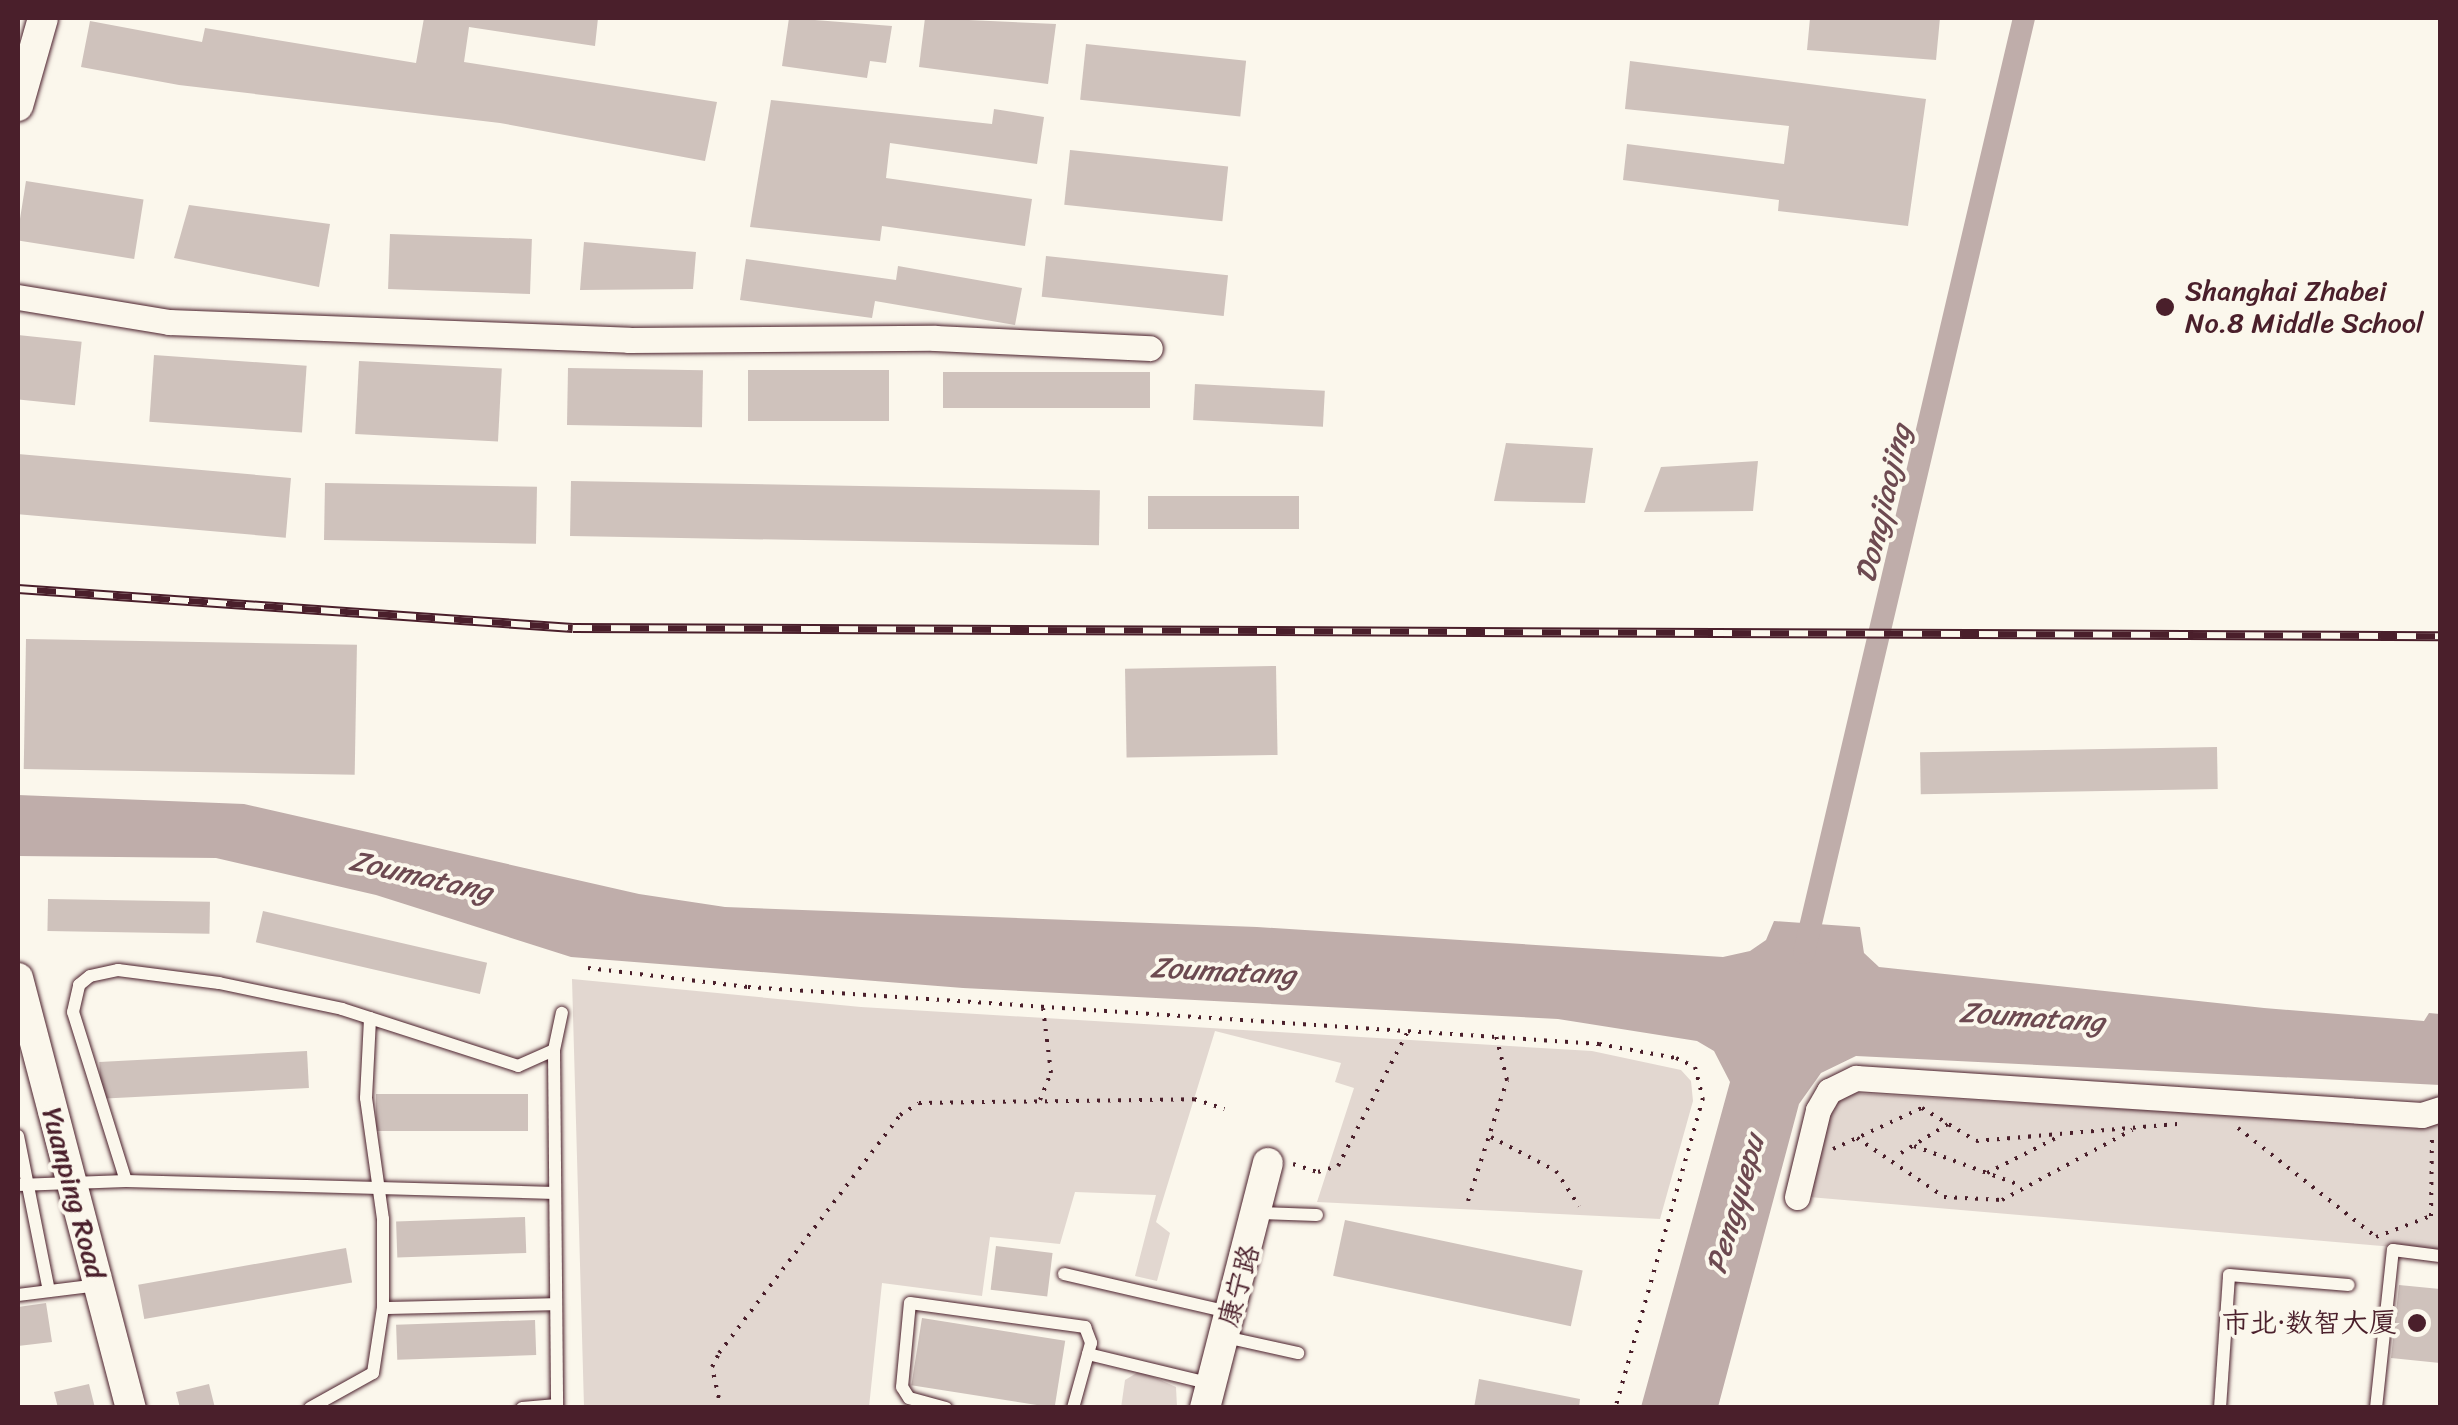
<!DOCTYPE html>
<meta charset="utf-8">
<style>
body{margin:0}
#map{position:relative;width:2458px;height:1425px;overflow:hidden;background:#fbf7ec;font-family:Sriracha,"LXGW WenKai TC",sans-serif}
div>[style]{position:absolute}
.green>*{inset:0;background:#e2d7d0}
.water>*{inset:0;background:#bfadaa}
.canal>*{height:22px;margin:-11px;padding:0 11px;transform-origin:11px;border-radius:11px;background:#bfadaa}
.building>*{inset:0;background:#cfc2bc;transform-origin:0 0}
.path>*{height:4px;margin-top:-2px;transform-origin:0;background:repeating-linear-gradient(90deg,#4a1f2b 0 2.5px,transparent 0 10.5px)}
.roads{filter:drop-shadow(0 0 2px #4a1f2b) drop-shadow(0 0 2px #4a1f2b)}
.service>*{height:12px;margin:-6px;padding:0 6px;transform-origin:6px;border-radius:6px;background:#fbf7ec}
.minor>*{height:25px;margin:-12.5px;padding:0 12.5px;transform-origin:12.5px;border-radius:12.5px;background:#fbf7ec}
.tertiary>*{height:30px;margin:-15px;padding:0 15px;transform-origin:15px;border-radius:15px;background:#fbf7ec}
.rail>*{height:10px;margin-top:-5px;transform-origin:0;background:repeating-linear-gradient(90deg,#fbf7ec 0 19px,#4a1f2b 0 38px);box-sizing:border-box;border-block:2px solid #4a1f2b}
.dots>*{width:28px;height:28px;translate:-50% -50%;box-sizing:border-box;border:5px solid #fbf7ec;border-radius:50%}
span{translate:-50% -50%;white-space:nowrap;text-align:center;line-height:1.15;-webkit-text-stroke:8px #fbf7ec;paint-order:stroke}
.poi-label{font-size:28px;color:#4a1f2b}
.left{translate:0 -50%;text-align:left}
.right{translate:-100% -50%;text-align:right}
.street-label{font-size:28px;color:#4a1f2b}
.water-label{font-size:30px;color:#6d4a51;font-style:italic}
.frame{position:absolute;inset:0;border:20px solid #4a1f2b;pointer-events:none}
</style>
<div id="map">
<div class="green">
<div style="clip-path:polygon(572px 979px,861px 1007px,1592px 1051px,1681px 1070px,1691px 1081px,1693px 1101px,1660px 1219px,1317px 1202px,1354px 1088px,1335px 1082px,1341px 1063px,1215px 1031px,1156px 1222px,1170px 1233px,1157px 1281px,1135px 1276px,1156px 1195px,1075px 1192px,1060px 1244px,990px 1237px,982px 1296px,882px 1283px,869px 1407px,584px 1407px)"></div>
<div style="clip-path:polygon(1852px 1093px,2417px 1126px,2440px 1122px,2440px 1251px,1809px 1197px,1828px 1109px)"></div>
<div style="clip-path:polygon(1140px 1371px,1176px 1387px,1177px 1407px,1121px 1408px,1125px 1380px)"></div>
</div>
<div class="water">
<div style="clip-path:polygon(18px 795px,244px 804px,639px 894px,725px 907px,1257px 927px,1723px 957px,1750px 951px,1766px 940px,1774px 921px,1860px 927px,1864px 953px,1879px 967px,2264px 1008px,2424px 1021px,2429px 1013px,2440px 1014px,2440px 1085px,1856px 1056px,1821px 1073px,1799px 1104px,1718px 1407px,1641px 1407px,1730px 1082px,1714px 1051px,1697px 1041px,1558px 1019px,963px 988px,571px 957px,376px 895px,216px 858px,18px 856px)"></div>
</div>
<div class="canal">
<div style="left:1804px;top:953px;width:961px;rotate:-76.76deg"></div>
</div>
<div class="building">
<div style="clip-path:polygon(424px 18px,598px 18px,595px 46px,469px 27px,464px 62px,717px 102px,705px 161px,500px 123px,179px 85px,81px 67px,90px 21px,202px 42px,205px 28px,416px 63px)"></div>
<div style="clip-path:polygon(789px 18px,892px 26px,886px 63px,870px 61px,867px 78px,782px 66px)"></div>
<div style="clip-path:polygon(925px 18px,1056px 24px,1048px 84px,919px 67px)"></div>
<div style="clip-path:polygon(1810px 18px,1940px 18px,1936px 60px,1807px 50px)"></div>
<div style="left:1086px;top:44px;width:161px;height:56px;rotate:6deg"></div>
<div style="clip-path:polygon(1630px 61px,1926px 99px,1908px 226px,1778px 211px,1779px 200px,1623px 180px,1627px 144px,1784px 164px,1789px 126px,1625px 109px)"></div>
<div style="clip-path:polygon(771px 100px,992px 124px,994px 109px,1044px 117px,1037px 164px,890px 143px,886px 178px,1032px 199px,1025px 246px,882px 226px,880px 241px,750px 227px)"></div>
<div style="left:1070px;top:150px;width:159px;height:55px;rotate:6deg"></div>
<div style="left:26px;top:181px;width:119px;height:60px;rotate:9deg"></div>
<div style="clip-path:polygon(189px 205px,330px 224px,319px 287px,174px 258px)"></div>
<div style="left:390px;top:234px;width:142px;height:55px;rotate:2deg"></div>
<div style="clip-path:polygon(584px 242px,696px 252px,693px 289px,580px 290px)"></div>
<div style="left:1046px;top:256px;width:183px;height:41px;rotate:6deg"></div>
<div style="clip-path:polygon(746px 259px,896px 280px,898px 266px,1022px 288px,1015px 325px,875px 301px,872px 318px,740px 300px)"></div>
<div style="left:18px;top:335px;width:64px;height:64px;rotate:6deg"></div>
<div style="left:154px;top:355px;width:153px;height:67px;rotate:4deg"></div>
<div style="left:359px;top:361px;width:143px;height:73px;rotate:3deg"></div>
<div style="left:568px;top:368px;width:135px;height:57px;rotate:1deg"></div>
<div style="left:748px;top:370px;width:141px;height:51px"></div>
<div style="left:943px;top:372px;width:207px;height:36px"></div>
<div style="left:1195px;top:384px;width:130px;height:36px;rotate:3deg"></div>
<div style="clip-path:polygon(1506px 443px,1593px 448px,1585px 503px,1494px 501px)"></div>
<div style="left:18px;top:454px;width:274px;height:60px;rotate:5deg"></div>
<div style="clip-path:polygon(1758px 461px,1753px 511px,1644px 512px,1661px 467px)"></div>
<div style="left:571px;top:481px;width:529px;height:55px;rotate:1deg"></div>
<div style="left:325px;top:483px;width:212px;height:57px;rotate:1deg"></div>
<div style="left:1148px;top:496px;width:151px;height:33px"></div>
<div style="left:26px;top:639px;width:331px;height:130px;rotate:1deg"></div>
<div style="left:1276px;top:666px;width:89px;height:151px;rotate:89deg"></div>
<div style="left:2217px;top:747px;width:42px;height:297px;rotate:89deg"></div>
<div style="left:48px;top:899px;width:162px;height:32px;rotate:1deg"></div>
<div style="left:263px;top:911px;width:230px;height:32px;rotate:13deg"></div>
<div style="left:307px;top:1051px;width:37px;height:208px;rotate:87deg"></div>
<div style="left:528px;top:1094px;width:37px;height:152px;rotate:90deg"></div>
<div style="left:525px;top:1217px;width:36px;height:129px;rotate:88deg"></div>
<div style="left:1345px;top:1220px;width:243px;height:57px;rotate:12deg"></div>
<div style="left:996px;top:1246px;width:57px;height:44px;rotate:7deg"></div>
<div style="left:346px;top:1248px;width:35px;height:211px;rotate:80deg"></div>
<div style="clip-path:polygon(2399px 1285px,2440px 1289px,2440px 1363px,2391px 1358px)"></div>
<div style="clip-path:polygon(46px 1303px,52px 1342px,18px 1346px,18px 1307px)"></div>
<div style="left:922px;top:1318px;width:145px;height:68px;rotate:9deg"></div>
<div style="left:535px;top:1320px;width:35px;height:139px;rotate:88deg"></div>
<div style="clip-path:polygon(1479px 1379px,1580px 1399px,1579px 1408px,1474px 1408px)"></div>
<div style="clip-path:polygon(89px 1384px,95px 1408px,58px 1408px,54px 1392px)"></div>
<div style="clip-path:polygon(209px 1384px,215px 1408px,180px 1408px,176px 1392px)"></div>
</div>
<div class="path">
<div style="left:588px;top:968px;width:161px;rotate:6.8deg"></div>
<div style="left:748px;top:987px;width:853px;rotate:3.83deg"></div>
<div style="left:1599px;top:1044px;width:78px;rotate:10.3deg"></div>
<div style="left:1676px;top:1058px;width:21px;rotate:25deg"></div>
<div style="left:1695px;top:1067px;width:32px;rotate:76deg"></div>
<div style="left:1703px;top:1098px;width:322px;rotate:105.8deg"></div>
<div style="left:1040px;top:1100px;width:29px;rotate:-68deg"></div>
<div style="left:1051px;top:1073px;width:65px;rotate:-97deg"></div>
<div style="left:1922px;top:1108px;width:63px;rotate:31.4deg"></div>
<div style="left:1976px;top:1141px;width:202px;rotate:-4.8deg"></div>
<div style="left:2238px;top:1128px;width:176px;rotate:38.3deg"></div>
<div style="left:2376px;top:1237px;width:59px;rotate:-20.9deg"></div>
<div style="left:2431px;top:1216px;width:79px;rotate:-89.3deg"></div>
<div style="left:1491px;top:1137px;width:73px;rotate:27.6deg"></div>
<div style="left:1556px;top:1171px;width:42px;rotate:56.7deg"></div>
<div style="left:1857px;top:1138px;width:105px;rotate:34.1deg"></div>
<div style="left:1944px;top:1197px;width:58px;rotate:3deg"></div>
<div style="left:2002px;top:1200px;width:148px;rotate:-28.3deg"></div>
<div style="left:1914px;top:1146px;width:115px;rotate:20.3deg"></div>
<div style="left:1833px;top:1149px;width:100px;rotate:-24.8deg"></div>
<div style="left:1901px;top:1153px;width:55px;rotate:-31.7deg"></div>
<div style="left:1293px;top:1164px;width:26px;rotate:18deg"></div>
<div style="left:1318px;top:1172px;width:21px;rotate:-17deg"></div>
<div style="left:1338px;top:1166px;width:152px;rotate:-62.6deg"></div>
<div style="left:1987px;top:1173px;width:80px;rotate:-26.9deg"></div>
<div style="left:1468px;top:1201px;width:127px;rotate:-72.1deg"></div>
<div style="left:1507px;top:1080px;width:45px;rotate:-104deg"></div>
<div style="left:721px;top:1408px;width:42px;rotate:-102.4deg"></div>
<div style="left:712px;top:1367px;width:16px;rotate:-63deg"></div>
<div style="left:719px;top:1353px;width:299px;rotate:-52.7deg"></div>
<div style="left:900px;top:1115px;width:22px;rotate:-32deg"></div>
<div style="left:919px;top:1103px;width:275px;rotate:-0.8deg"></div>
<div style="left:1194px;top:1099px;width:32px;rotate:18deg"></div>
</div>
<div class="roads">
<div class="service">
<div style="left:554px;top:1050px;width:358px;rotate:89.5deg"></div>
<div style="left:18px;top:1136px;width:158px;rotate:78.7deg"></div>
<div style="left:126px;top:1181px;width:177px;rotate:-107.4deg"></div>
<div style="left:73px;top:1012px;width:28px;rotate:-77deg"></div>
<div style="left:79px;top:985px;width:14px;rotate:-39deg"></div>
<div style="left:90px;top:976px;width:29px;rotate:-12deg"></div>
<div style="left:118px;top:970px;width:102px;rotate:7.3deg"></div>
<div style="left:219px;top:983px;width:126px;rotate:11.9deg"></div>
<div style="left:342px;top:1009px;width:185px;rotate:17.9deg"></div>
<div style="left:518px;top:1066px;width:39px;rotate:-24deg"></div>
<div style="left:554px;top:1050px;width:38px;rotate:-78deg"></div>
<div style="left:18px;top:1185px;width:108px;rotate:-2.1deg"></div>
<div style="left:126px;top:1181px;width:429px;rotate:1.6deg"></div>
<div style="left:1260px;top:1213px;width:57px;rotate:2deg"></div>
<div style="left:1064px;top:1274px;width:169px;rotate:13deg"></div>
<div style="left:18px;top:1295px;width:81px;rotate:-7.1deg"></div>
<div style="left:383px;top:1308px;width:173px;rotate:-1.3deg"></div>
<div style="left:1225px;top:1337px;width:75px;rotate:12.4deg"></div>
<div style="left:1088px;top:1354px;width:128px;rotate:13.6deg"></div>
<div style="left:310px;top:1408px;width:72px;rotate:-29.1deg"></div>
<div style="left:373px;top:1373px;width:66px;rotate:-81.3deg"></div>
<div style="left:383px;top:1308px;width:89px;rotate:-90deg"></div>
<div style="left:383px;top:1219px;width:122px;rotate:-98deg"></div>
<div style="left:366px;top:1098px;width:80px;rotate:-87.1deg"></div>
<div style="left:522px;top:1408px;width:35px;rotate:-5deg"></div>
<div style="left:946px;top:1408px;width:38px;rotate:-165deg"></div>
<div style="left:909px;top:1398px;width:13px;rotate:-122deg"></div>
<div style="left:902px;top:1387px;width:84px;rotate:-84.6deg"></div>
<div style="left:910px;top:1303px;width:177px;rotate:7.8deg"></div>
<div style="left:1085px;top:1327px;width:17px;rotate:69deg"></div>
<div style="left:1091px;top:1343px;width:67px;rotate:105.5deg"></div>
<div style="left:2220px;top:1408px;width:133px;rotate:-86.1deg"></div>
<div style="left:2229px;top:1275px;width:120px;rotate:4.8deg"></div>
<div style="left:2376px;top:1408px;width:159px;rotate:-83.9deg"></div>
<div style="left:2393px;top:1250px;width:47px;rotate:7.3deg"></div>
</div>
<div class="minor">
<div style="left:18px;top:297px;width:153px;rotate:9.4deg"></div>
<div style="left:169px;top:322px;width:460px;rotate:2.2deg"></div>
<div style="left:629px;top:340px;width:306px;rotate:-0.4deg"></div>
<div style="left:935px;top:338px;width:215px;rotate:2.7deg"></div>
<div style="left:1797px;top:1197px;width:89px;rotate:-76.4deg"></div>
<div style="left:1818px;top:1110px;width:22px;rotate:-60deg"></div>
<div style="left:1829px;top:1091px;width:30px;rotate:-26deg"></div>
<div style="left:1856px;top:1078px;width:567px;rotate:3.74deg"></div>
<div style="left:2422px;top:1115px;width:19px;rotate:-18deg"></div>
</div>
<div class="tertiary">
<div style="left:18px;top:106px;width:91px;rotate:-74.1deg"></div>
<div style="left:18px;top:978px;width:445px;rotate:75.3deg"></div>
<div style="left:1205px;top:1408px;width:253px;rotate:-75.6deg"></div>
</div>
</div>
<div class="rail">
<div style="left:18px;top:589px;width:556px;rotate:4.02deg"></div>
<div style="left:573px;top:628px;width:1867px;rotate:0.25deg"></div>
</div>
<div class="dots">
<div style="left:2165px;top:307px;background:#4a1f2b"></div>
<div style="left:2417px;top:1323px;background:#4a1f2b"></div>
</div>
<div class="poi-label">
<span class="left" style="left:2185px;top:307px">Shanghai Zhabei<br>No.8 Middle School</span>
<span class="right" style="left:2397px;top:1323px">市北·数智大厦</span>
</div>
<div class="street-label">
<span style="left:74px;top:1193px;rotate:75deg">Yuanping Road</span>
<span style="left:1239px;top:1286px;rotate:-74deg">康宁路</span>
</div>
<div class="water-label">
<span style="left:1883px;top:503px;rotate:-77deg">Dongjiaojing</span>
<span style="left:421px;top:876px;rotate:13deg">Zoumatang</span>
<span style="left:1223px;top:971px;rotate:3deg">Zoumatang</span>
<span style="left:2032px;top:1017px;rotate:4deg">Zoumatang</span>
<span style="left:1735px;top:1204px;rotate:-74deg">Pengyuepu</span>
</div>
<div class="frame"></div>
</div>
